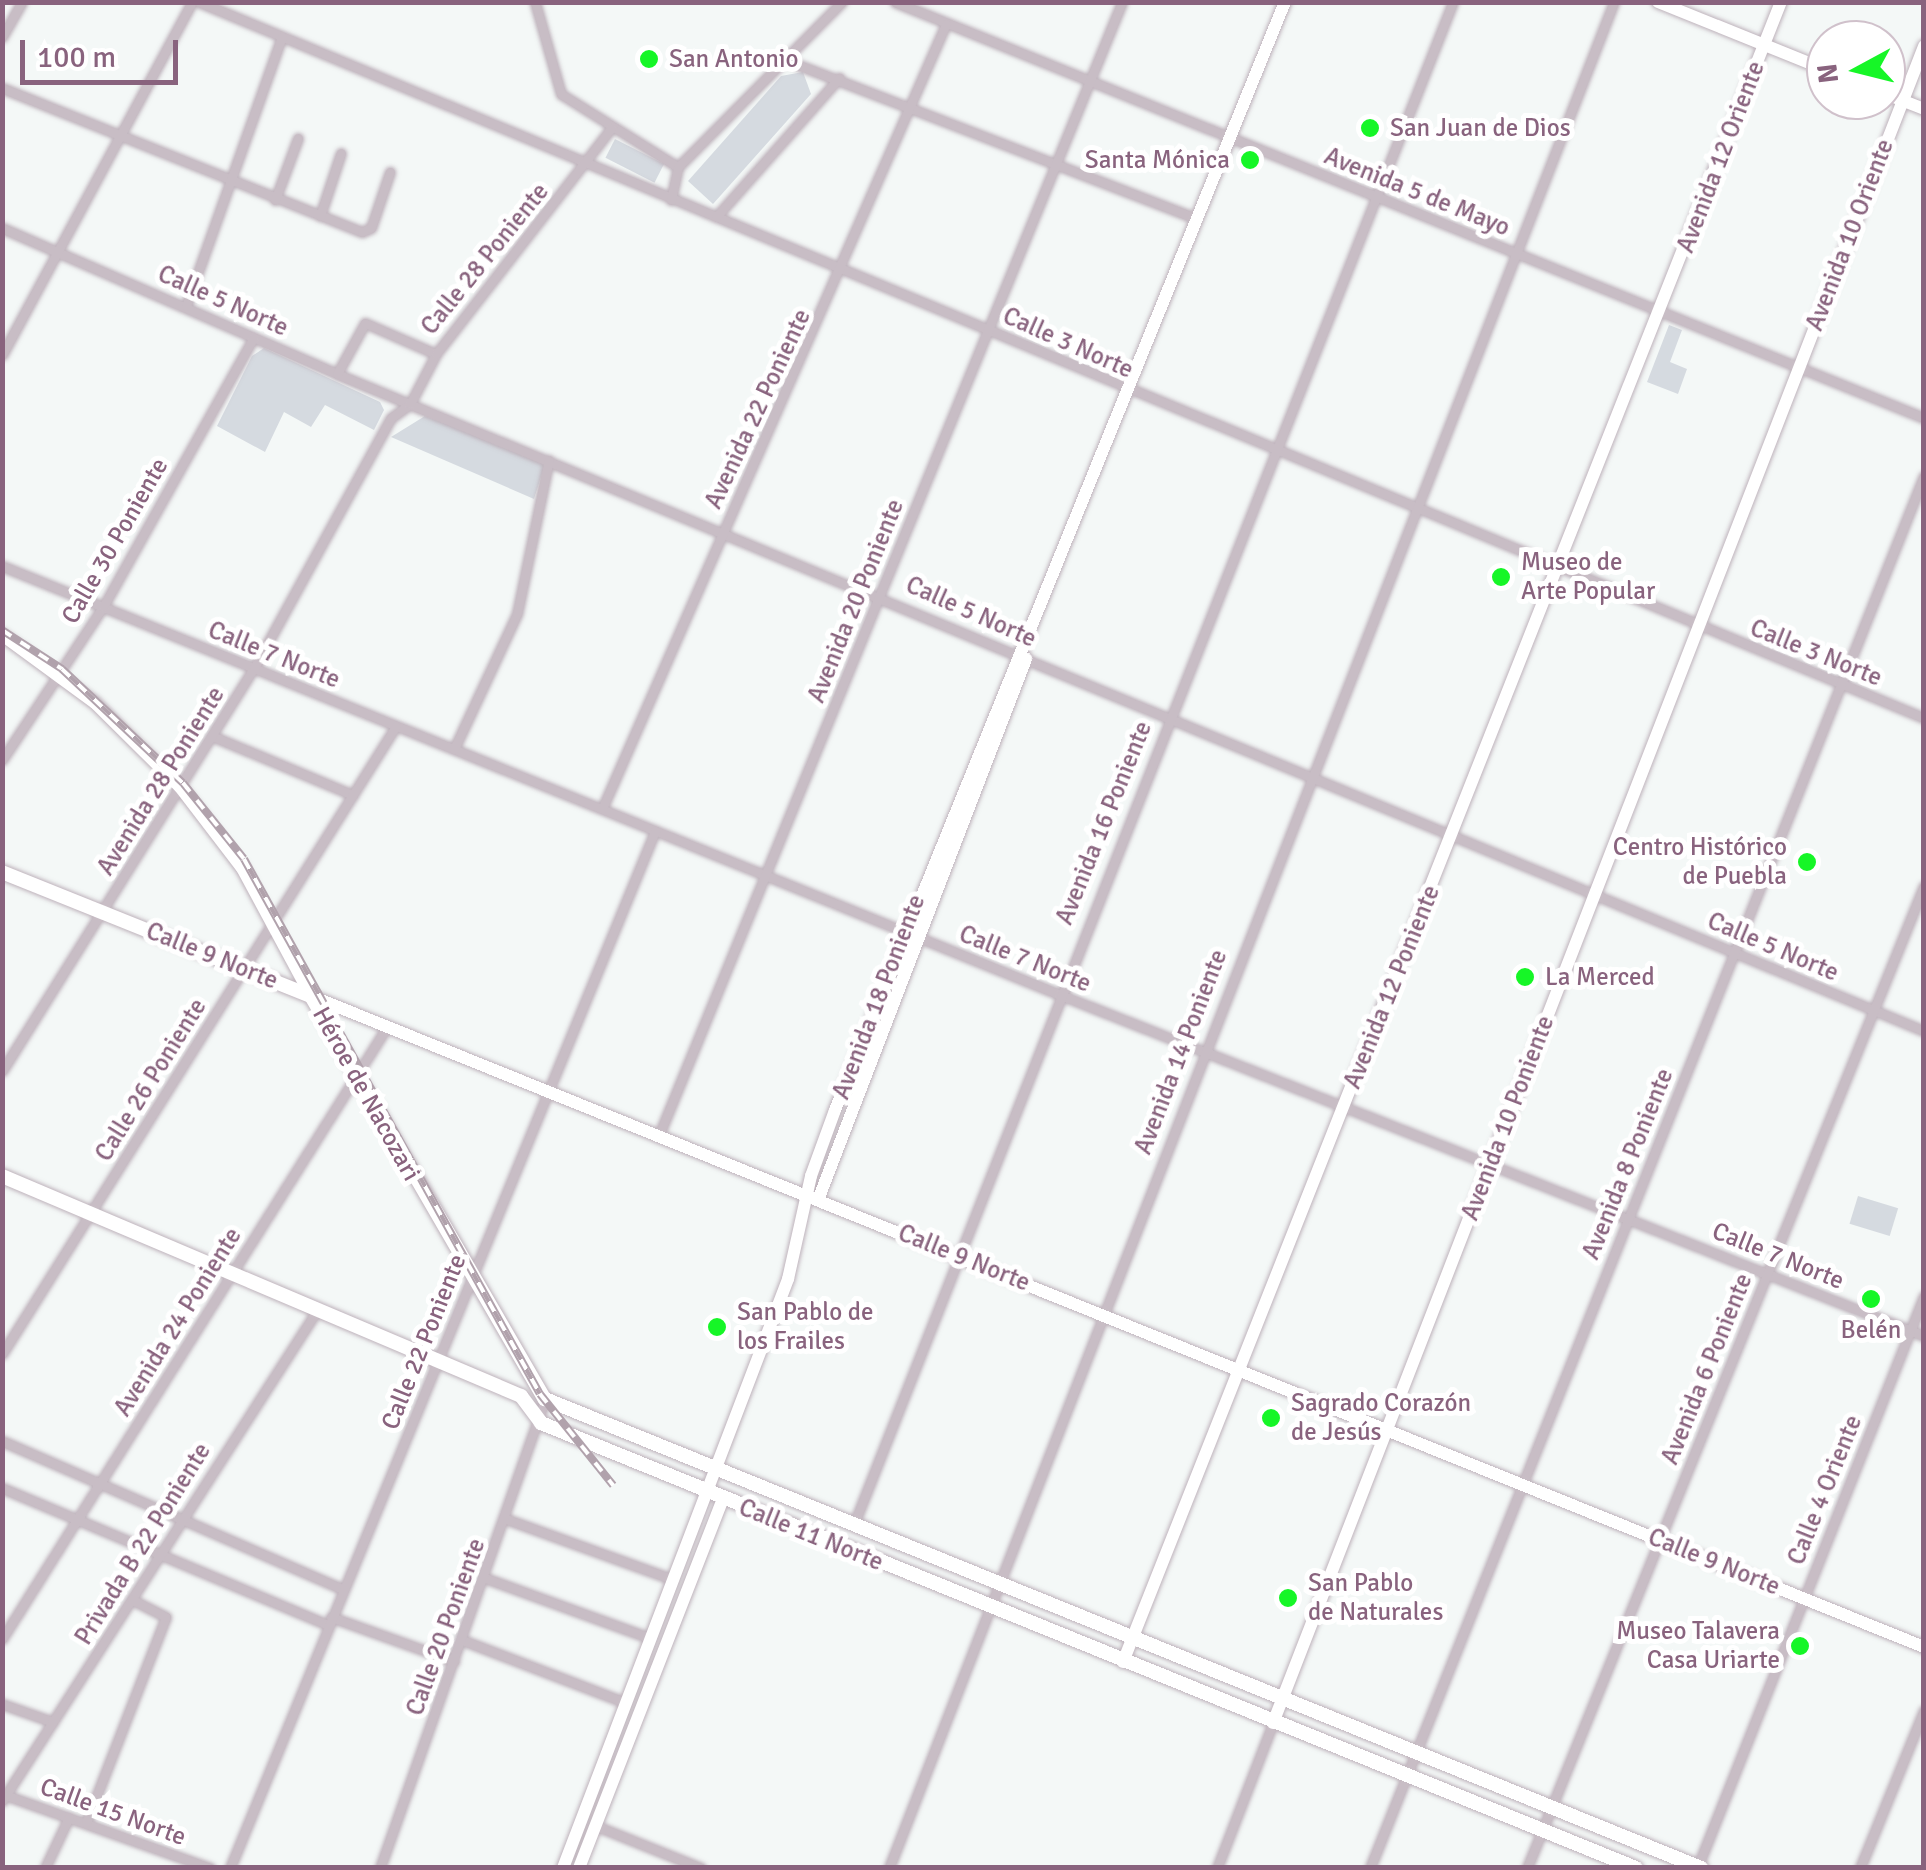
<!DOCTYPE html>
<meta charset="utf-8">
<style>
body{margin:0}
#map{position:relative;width:1926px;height:1870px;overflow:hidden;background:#f4f8f7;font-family:Signika,sans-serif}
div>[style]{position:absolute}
.green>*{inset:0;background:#d5dae0;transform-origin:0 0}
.roads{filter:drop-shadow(0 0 2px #beb2bb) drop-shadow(0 0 2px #beb2bb)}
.street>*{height:9px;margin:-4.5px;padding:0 4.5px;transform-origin:4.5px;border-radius:4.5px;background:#c8bdc5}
.secondary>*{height:12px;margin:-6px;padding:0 6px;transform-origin:6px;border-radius:6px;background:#fff}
.primary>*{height:14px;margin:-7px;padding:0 7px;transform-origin:7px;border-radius:7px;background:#fff}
.rail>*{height:8px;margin-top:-4px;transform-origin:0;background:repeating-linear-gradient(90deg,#fff 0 11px,#b1a2ac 0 22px);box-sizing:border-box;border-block:2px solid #b1a2ac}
.dots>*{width:28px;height:28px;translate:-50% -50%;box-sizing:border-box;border:5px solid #fff;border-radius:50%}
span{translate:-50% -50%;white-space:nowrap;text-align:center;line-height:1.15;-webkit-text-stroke:10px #fff;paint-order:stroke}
.poi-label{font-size:25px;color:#89637e}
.left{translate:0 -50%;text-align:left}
.right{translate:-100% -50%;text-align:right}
.street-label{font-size:25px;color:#89637e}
.frame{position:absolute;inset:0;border:5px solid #89637e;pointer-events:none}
.north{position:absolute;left:1806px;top:20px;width:100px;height:100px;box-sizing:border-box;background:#fff;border:2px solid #d0c1cb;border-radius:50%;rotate:263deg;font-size:28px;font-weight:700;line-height:40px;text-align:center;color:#89637e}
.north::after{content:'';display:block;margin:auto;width:35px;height:45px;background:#16f627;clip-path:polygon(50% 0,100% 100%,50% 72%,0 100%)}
.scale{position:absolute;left:20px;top:40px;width:158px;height:45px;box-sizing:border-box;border:5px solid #89637e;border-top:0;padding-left:12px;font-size:30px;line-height:35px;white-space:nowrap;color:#89637e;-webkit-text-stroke:8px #fff;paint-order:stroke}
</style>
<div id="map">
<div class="green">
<div style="clip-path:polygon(803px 72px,811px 94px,713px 204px,688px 181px,781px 76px)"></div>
<div style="left:615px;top:139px;width:55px;height:21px;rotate:27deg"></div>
<div style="clip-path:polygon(1669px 325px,1682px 330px,1670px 362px,1687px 369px,1678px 394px,1647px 382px)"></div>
<div style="clip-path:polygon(264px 348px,380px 402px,384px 410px,374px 430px,325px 405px,311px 427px,284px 412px,265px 452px,217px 426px,252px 356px)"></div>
<div style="clip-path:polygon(425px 416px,540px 460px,544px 467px,534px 499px,391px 437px)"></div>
<div style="left:1858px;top:1196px;width:42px;height:29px;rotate:17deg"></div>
</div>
<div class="roads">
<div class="street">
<div style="left:199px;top:2px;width:1868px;rotate:22.54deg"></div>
<div style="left:535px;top:2px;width:96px;rotate:74.2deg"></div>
<div style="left:561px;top:94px;width:138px;rotate:32deg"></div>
<div style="left:895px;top:2px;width:1110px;rotate:22.01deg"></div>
<div style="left:2px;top:37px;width:40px;rotate:-60.3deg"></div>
<div style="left:788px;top:61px;width:439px;rotate:21.1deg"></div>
<div style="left:2px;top:88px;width:388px;rotate:21.8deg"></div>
<div style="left:362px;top:232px;width:10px;rotate:-24deg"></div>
<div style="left:371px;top:228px;width:59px;rotate:-71.3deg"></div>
<div style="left:275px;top:200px;width:66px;rotate:-69.6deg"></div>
<div style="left:671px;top:200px;width:34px;rotate:-78deg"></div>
<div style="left:678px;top:167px;width:233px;rotate:-45.2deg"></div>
<div style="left:320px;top:216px;width:66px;rotate:-71.6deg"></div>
<div style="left:716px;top:217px;width:186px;rotate:-48.5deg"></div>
<div style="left:2px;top:228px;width:365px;rotate:23.5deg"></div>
<div style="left:337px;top:374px;width:1718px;rotate:22.49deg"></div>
<div style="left:186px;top:306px;width:286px;rotate:-70.4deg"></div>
<div style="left:2px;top:355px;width:401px;rotate:-61.7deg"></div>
<div style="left:337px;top:374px;width:58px;rotate:-61.2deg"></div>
<div style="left:365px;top:323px;width:77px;rotate:23.6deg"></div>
<div style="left:2px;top:566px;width:1139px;rotate:22.06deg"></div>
<div style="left:1058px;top:994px;width:931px;rotate:21.55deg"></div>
<div style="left:212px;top:736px;width:153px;rotate:22.7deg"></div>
<div style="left:454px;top:749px;width:149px;rotate:-65deg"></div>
<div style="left:517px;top:614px;width:157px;rotate:-78.3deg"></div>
<div style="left:2px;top:760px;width:183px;rotate:-56.6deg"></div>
<div style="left:103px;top:607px;width:309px;rotate:-60.8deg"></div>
<div style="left:602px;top:809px;width:857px;rotate:-66.34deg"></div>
<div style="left:2px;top:1071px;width:475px;rotate:-58deg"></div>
<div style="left:254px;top:668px;width:285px;rotate:-61.3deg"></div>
<div style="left:391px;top:418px;width:24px;rotate:-36deg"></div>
<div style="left:410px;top:404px;width:56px;rotate:-62.5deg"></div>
<div style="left:436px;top:354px;width:286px;rotate:-52.2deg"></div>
<div style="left:659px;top:1135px;width:1224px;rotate:-67.77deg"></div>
<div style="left:2px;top:1354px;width:741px;rotate:-57.9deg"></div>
<div style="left:2px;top:1441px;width:372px;rotate:23.5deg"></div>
<div style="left:2px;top:1488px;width:354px;rotate:22.8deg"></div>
<div style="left:506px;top:1519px;width:177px;rotate:19.9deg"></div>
<div style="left:854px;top:1524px;width:1636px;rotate:-68.52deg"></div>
<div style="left:485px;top:1578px;width:176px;rotate:20deg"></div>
<div style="left:331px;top:1617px;width:131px;rotate:19.7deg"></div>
<div style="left:2px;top:1639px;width:723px;rotate:-57.83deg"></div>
<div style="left:462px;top:1640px;width:176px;rotate:21deg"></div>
<div style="left:2px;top:1704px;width:54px;rotate:19.4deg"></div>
<div style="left:5px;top:1795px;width:218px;rotate:19.6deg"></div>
<div style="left:2px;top:1801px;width:585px;rotate:-57.29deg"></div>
<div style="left:86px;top:1823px;width:221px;rotate:-68.8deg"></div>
<div style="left:166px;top:1617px;width:38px;rotate:-153deg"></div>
<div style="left:594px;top:1825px;width:115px;rotate:21.9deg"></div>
<div style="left:1698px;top:1866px;width:613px;rotate:-68.37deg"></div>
<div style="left:45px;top:1868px;width:56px;rotate:-64.8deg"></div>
<div style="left:230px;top:1868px;width:1121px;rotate:-67.71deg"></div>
<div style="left:380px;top:1868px;width:497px;rotate:-70.6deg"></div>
<div style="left:889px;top:1868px;width:2002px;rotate:-68.77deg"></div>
<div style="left:1217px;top:1868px;width:155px;rotate:-68.9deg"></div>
<div style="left:1370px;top:1868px;width:1498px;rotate:-68.3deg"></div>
<div style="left:1527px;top:1868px;width:1059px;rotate:-67.99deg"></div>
<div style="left:1860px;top:1868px;width:170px;rotate:-67.9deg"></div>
</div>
<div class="secondary">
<div style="left:1658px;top:2px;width:181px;rotate:22deg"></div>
<div style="left:1886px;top:94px;width:41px;rotate:21.5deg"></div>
<div style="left:2px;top:635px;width:115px;rotate:36.2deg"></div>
<div style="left:95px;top:703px;width:120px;rotate:44.7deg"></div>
<div style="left:180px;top:787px;width:102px;rotate:52.6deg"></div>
<div style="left:242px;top:868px;width:145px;rotate:61.7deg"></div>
<div style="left:311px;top:996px;width:1739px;rotate:21.98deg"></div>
<div style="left:818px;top:1200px;width:580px;rotate:-68.97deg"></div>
<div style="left:1123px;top:1662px;width:1786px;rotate:-68.38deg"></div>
<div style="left:1273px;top:1723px;width:1799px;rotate:-68.78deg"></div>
<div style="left:563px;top:1868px;width:631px;rotate:-69.09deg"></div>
<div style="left:788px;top:1279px;width:106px;rotate:-77.4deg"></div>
<div style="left:811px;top:1176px;width:70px;rotate:-70deg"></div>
<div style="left:835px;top:1110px;width:1196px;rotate:-67.9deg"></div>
<div style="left:579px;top:1868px;width:396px;rotate:-68.7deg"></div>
</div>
<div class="primary">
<div style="left:2px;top:872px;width:333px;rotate:21.9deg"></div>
<div style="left:311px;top:996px;width:466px;rotate:59.9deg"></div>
<div style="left:545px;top:1399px;width:1248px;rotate:22.08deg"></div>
<div style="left:2px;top:1176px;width:564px;rotate:22.97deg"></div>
<div style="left:521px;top:1396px;width:34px;rotate:53deg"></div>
<div style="left:541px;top:1423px;width:1182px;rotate:22.12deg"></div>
</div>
</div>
<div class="rail">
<div style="left:2px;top:630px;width:72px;rotate:33deg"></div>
<div style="left:62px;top:669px;width:166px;rotate:43.3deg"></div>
<div style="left:183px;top:783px;width:97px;rotate:51.2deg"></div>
<div style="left:244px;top:859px;width:611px;rotate:61.05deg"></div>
<div style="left:540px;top:1394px;width:117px;rotate:51.3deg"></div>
</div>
<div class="dots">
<div style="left:649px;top:59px;background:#16f627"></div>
<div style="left:1370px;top:128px;background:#16f627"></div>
<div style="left:1250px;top:160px;background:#16f627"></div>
<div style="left:1501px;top:577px;background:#16f627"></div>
<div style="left:1807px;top:862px;background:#16f627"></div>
<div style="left:1525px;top:977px;background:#16f627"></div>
<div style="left:1871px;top:1299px;background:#16f627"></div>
<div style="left:717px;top:1327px;background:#16f627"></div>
<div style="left:1271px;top:1418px;background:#16f627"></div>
<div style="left:1288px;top:1598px;background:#16f627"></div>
<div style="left:1800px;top:1646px;background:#16f627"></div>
</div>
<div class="poi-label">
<span class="left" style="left:669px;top:59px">San Antonio</span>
<span class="left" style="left:1390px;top:128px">San Juan de Dios</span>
<span class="right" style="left:1230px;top:160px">Santa Mónica</span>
<span class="left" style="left:1521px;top:577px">Museo de<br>Arte Popular</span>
<span class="right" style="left:1787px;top:862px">Centro Histórico<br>de Puebla</span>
<span class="left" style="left:1545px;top:977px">La Merced</span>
<span class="left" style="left:737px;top:1327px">San Pablo de<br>los Frailes</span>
<span style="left:1871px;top:1330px">Belén</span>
<span class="left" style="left:1291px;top:1418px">Sagrado Corazón<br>de Jesús</span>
<span class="left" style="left:1308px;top:1598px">San Pablo<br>de Naturales</span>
<span class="right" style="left:1780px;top:1646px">Museo Talavera<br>Casa Uriarte</span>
</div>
<div class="street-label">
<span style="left:1721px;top:157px;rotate:-69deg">Avenida 12 Oriente</span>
<span style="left:1417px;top:192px;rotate:22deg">Avenida 5 de Mayo</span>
<span style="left:1850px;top:235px;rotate:-69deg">Avenida 10 Oriente</span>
<span style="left:485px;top:259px;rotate:-51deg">Calle 28 Poniente</span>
<span style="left:223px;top:301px;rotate:24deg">Calle 5 Norte</span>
<span style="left:1068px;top:343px;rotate:24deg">Calle 3 Norte</span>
<span style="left:758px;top:409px;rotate:-65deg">Avenida 22 Poniente</span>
<span style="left:115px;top:541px;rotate:-60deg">Calle 30 Poniente</span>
<span style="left:856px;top:601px;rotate:-68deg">Avenida 20 Poniente</span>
<span style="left:971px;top:612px;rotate:24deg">Calle 5 Norte</span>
<span style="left:1816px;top:653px;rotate:22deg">Calle 3 Norte</span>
<span style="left:274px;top:655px;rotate:22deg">Calle 7 Norte</span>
<span style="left:161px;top:781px;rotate:-58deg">Avenida 28 Poniente</span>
<span style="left:1104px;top:823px;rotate:-68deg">Avenida 16 Poniente</span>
<span style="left:1773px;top:947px;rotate:23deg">Calle 5 Norte</span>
<span style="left:212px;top:956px;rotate:22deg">Calle 9 Norte</span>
<span style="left:1025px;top:959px;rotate:22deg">Calle 7 Norte</span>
<span style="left:1392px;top:987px;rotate:-68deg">Avenida 12 Poniente</span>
<span style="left:879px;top:997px;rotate:-69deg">Avenida 18 Poniente</span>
<span style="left:1181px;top:1052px;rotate:-69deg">Avenida 14 Poniente</span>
<span style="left:151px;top:1080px;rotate:-58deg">Calle 26 Poniente</span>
<span style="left:366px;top:1094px;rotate:61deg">Héroe de Nacozari</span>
<span style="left:1508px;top:1118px;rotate:-69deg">Avenida 10 Poniente</span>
<span style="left:1628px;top:1164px;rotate:-68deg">Avenida 8 Poniente</span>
<span style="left:1778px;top:1256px;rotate:22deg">Calle 7 Norte</span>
<span style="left:964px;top:1258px;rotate:22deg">Calle 9 Norte</span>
<span style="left:178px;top:1322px;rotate:-58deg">Avenida 24 Poniente</span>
<span style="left:424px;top:1342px;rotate:-68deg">Calle 22 Poniente</span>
<span style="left:1707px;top:1369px;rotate:-68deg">Avenida 6 Poniente</span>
<span style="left:1825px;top:1490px;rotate:-68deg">Calle 4 Oriente</span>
<span style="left:811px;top:1535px;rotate:22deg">Calle 11 Norte</span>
<span style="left:143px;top:1544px;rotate:-58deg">Privada B 22 Poniente</span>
<span style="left:1714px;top:1562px;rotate:22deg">Calle 9 Norte</span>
<span style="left:446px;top:1627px;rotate:-70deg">Calle 20 Poniente</span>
<span style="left:113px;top:1812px;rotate:20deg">Calle 15 Norte</span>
</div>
<div class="frame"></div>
<div class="north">N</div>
<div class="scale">100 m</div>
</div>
